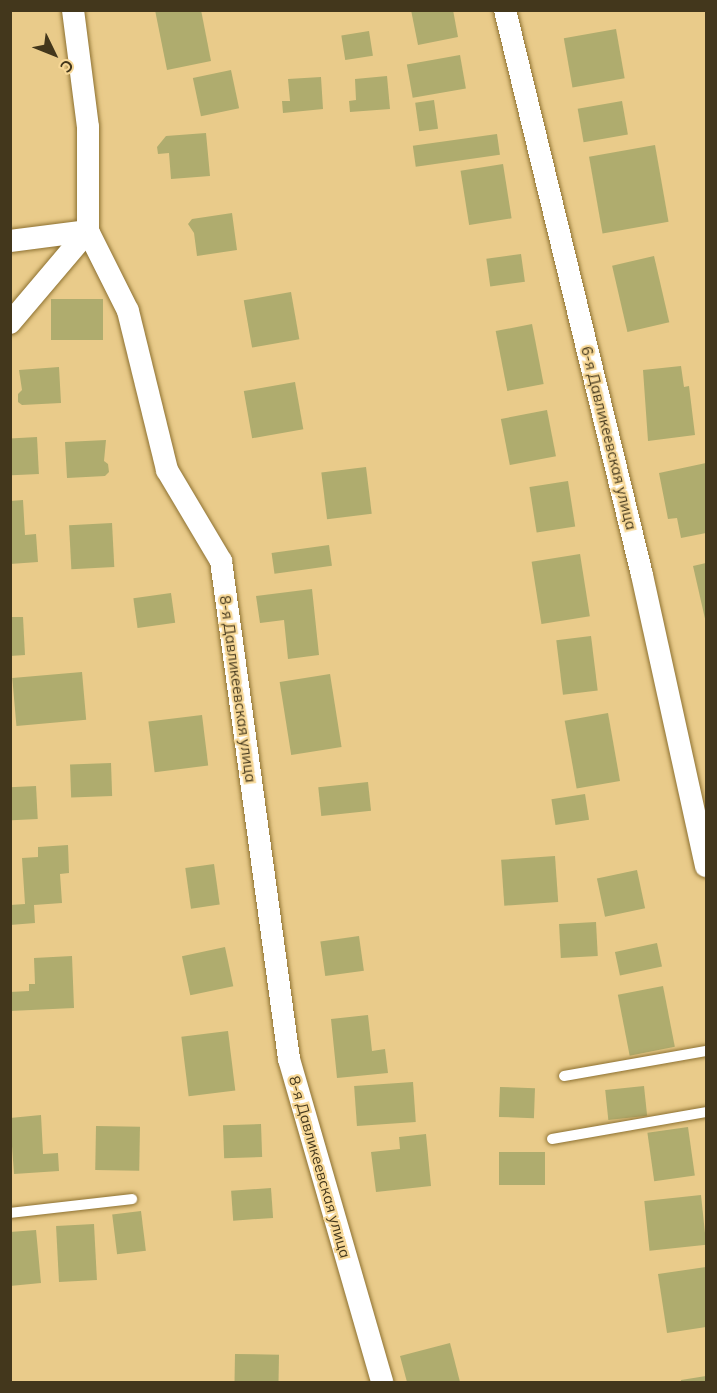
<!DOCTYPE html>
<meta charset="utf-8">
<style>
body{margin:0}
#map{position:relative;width:717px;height:1393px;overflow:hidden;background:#e9cb8a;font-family:Mulish,sans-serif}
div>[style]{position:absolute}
.building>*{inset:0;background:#afac6e;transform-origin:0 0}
.roads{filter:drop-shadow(0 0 2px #8d7131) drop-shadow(0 0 2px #8d7131)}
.service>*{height:10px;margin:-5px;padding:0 5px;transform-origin:5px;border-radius:5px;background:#fff}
.minor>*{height:22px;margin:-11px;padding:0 11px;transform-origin:11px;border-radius:11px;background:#fff}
span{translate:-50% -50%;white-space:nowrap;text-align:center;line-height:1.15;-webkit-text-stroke:4.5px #f7d897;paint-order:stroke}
.street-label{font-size:15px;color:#43371c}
.frame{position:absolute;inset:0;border:12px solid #43371c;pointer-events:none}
.north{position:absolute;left:24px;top:24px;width:60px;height:60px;-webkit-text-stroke:4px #f7d897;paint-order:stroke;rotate:133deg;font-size:16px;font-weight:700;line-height:24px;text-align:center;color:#43371c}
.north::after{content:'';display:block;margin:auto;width:21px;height:27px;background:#43371c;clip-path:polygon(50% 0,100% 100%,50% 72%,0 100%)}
</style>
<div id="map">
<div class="building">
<div style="clip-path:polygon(155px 10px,201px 10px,211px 61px,167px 70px)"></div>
<div style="clip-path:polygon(411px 10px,453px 10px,458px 37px,418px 45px)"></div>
<div style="left:616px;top:29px;width:50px;height:53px;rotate:80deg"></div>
<div style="left:369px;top:31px;width:25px;height:28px;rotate:81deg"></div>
<div style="left:460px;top:55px;width:34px;height:54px;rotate:80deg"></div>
<div style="left:231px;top:70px;width:39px;height:39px;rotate:78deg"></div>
<div style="clip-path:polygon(387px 76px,390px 109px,350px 112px,349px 101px,356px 100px,355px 79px)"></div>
<div style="clip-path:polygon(321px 77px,323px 109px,283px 113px,282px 101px,290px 101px,288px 79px)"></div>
<div style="left:434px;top:100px;width:29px;height:19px;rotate:82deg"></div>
<div style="left:622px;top:101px;width:34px;height:45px;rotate:80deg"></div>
<div style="clip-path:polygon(206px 133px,210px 176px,171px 179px,169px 153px,158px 154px,157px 147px,166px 136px)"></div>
<div style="left:497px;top:134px;width:21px;height:85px;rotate:82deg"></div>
<div style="left:655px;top:145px;width:78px;height:67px;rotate:80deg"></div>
<div style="left:503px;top:164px;width:55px;height:43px;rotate:81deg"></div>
<div style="clip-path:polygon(232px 213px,237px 250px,197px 256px,194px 233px,188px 224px,192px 219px)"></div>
<div style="left:521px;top:254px;width:28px;height:35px;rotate:82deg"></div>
<div style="left:654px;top:256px;width:68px;height:43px;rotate:77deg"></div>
<div style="left:291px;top:292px;width:48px;height:48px;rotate:80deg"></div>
<div style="left:51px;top:299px;width:52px;height:41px"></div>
<div style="left:532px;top:324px;width:61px;height:37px;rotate:79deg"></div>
<div style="clip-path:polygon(681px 366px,684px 387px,689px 386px,695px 435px,648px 441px,643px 370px)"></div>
<div style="clip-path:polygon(59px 367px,61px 403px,22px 405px,18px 402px,18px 394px,22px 390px,19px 370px)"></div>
<div style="left:295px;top:382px;width:48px;height:52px;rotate:80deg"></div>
<div style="left:547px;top:410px;width:47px;height:47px;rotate:79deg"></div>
<div style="left:37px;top:437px;width:37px;height:27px;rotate:87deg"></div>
<div style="clip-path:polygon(106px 440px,104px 461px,108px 464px,109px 472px,105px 476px,67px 478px,65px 442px)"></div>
<div style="clip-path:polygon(706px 463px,706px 533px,681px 538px,677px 518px,668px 519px,659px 473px)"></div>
<div style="left:366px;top:467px;width:47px;height:45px;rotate:83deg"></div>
<div style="left:568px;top:481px;width:46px;height:39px;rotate:81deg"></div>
<div style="clip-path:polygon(23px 500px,25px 535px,36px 534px,38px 562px,10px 564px,10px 501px)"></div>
<div style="left:112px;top:523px;width:44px;height:43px;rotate:87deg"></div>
<div style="left:329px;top:545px;width:21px;height:58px;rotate:82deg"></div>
<div style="left:580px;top:554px;width:63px;height:49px;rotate:81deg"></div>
<div style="clip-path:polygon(706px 563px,706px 623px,693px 566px)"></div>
<div style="clip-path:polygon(312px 589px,319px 655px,288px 659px,284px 620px,260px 623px,256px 596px)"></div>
<div style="left:171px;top:593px;width:30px;height:38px;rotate:82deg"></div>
<div style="clip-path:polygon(10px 617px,23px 617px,25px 655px,10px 656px)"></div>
<div style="left:591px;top:636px;width:55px;height:35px;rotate:83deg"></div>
<div style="left:82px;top:672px;width:48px;height:70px;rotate:85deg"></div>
<div style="left:330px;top:674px;width:74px;height:51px;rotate:81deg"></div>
<div style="left:608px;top:713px;width:69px;height:44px;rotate:80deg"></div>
<div style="left:202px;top:715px;width:51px;height:54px;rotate:83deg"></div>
<div style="left:111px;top:763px;width:33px;height:41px;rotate:88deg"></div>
<div style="left:368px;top:782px;width:29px;height:50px;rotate:84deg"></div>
<div style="left:36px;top:786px;width:33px;height:26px;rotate:87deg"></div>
<div style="left:585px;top:794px;width:26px;height:34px;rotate:81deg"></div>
<div style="clip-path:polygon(68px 845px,69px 873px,60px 874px,62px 903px,34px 905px,35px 923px,10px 925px,10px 905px,25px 904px,22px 858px,38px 857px,38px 847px)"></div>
<div style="left:555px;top:856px;width:46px;height:54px;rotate:86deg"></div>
<div style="left:214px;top:864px;width:41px;height:29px;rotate:82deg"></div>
<div style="left:637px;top:870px;width:39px;height:41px;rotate:78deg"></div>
<div style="left:596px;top:922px;width:34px;height:37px;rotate:87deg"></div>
<div style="left:359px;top:936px;width:35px;height:39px;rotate:82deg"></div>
<div style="left:657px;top:943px;width:24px;height:43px;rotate:78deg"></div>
<div style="left:225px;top:947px;width:40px;height:44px;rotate:78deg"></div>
<div style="clip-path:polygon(72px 956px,74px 1008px,10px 1011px,10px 992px,29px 991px,29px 984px,35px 984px,34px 958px)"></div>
<div style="left:663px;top:986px;width:62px;height:46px;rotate:79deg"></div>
<div style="clip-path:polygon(368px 1015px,372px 1051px,385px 1049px,388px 1073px,337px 1078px,331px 1019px)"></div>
<div style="left:228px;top:1031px;width:60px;height:47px;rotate:83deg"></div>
<div style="left:413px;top:1082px;width:40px;height:59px;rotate:86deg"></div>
<div style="left:644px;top:1086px;width:30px;height:39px;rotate:84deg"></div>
<div style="left:500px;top:1087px;width:35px;height:30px;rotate:2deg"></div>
<div style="clip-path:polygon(41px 1115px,43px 1154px,58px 1153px,59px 1171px,14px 1174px,10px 1118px)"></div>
<div style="left:261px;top:1124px;width:33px;height:38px;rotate:88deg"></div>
<div style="left:96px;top:1126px;width:44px;height:44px;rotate:1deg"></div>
<div style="left:688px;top:1127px;width:49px;height:41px;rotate:82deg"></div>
<div style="clip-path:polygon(426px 1134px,431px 1186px,376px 1192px,371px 1152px,400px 1149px,399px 1137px)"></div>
<div style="left:499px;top:1152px;width:46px;height:33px"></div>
<div style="left:271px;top:1188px;width:30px;height:40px;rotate:86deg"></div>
<div style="left:701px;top:1195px;width:50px;height:57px;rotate:84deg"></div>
<div style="left:141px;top:1211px;width:40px;height:29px;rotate:83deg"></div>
<div style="left:94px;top:1224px;width:56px;height:38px;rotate:87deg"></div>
<div style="clip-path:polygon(36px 1230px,41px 1283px,10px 1286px,10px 1232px)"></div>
<div style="clip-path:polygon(706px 1267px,706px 1327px,667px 1333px,658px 1274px)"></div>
<div style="clip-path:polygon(450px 1343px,460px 1382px,407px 1382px,400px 1356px)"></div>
<div style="left:235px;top:1354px;width:44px;height:28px;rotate:1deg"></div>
<div style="clip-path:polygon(706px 1376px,706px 1382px,681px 1382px,681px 1380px)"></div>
</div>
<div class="roads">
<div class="service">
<div style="left:564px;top:1076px;width:144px;rotate:-10deg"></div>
<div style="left:552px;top:1139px;width:156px;rotate:-9.9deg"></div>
<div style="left:10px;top:1213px;width:123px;rotate:-6.5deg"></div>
</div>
<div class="minor">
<div style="left:73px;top:10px;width:118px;rotate:82.7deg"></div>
<div style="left:88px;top:127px;width:104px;rotate:90deg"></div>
<div style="left:88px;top:231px;width:89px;rotate:63.4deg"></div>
<div style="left:128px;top:311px;width:164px;rotate:76.2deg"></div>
<div style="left:167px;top:470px;width:106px;rotate:59.3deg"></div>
<div style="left:221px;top:561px;width:503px;rotate:82.22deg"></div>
<div style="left:289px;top:1059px;width:336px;rotate:73.9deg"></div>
<div style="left:505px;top:10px;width:581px;rotate:76.37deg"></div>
<div style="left:642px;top:575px;width:298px;rotate:77.6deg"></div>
<div style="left:10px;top:241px;width:79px;rotate:-7.3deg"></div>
<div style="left:10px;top:323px;width:121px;rotate:-49.7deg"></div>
</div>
</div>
<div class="street-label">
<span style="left:609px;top:438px;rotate:76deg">6-я Давликеевская улица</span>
<span style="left:238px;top:689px;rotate:82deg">8-я Давликеевская улица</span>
<span style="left:320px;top:1167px;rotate:74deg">8-я Давликеевская улица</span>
</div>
<div class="frame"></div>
<div class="north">С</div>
</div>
